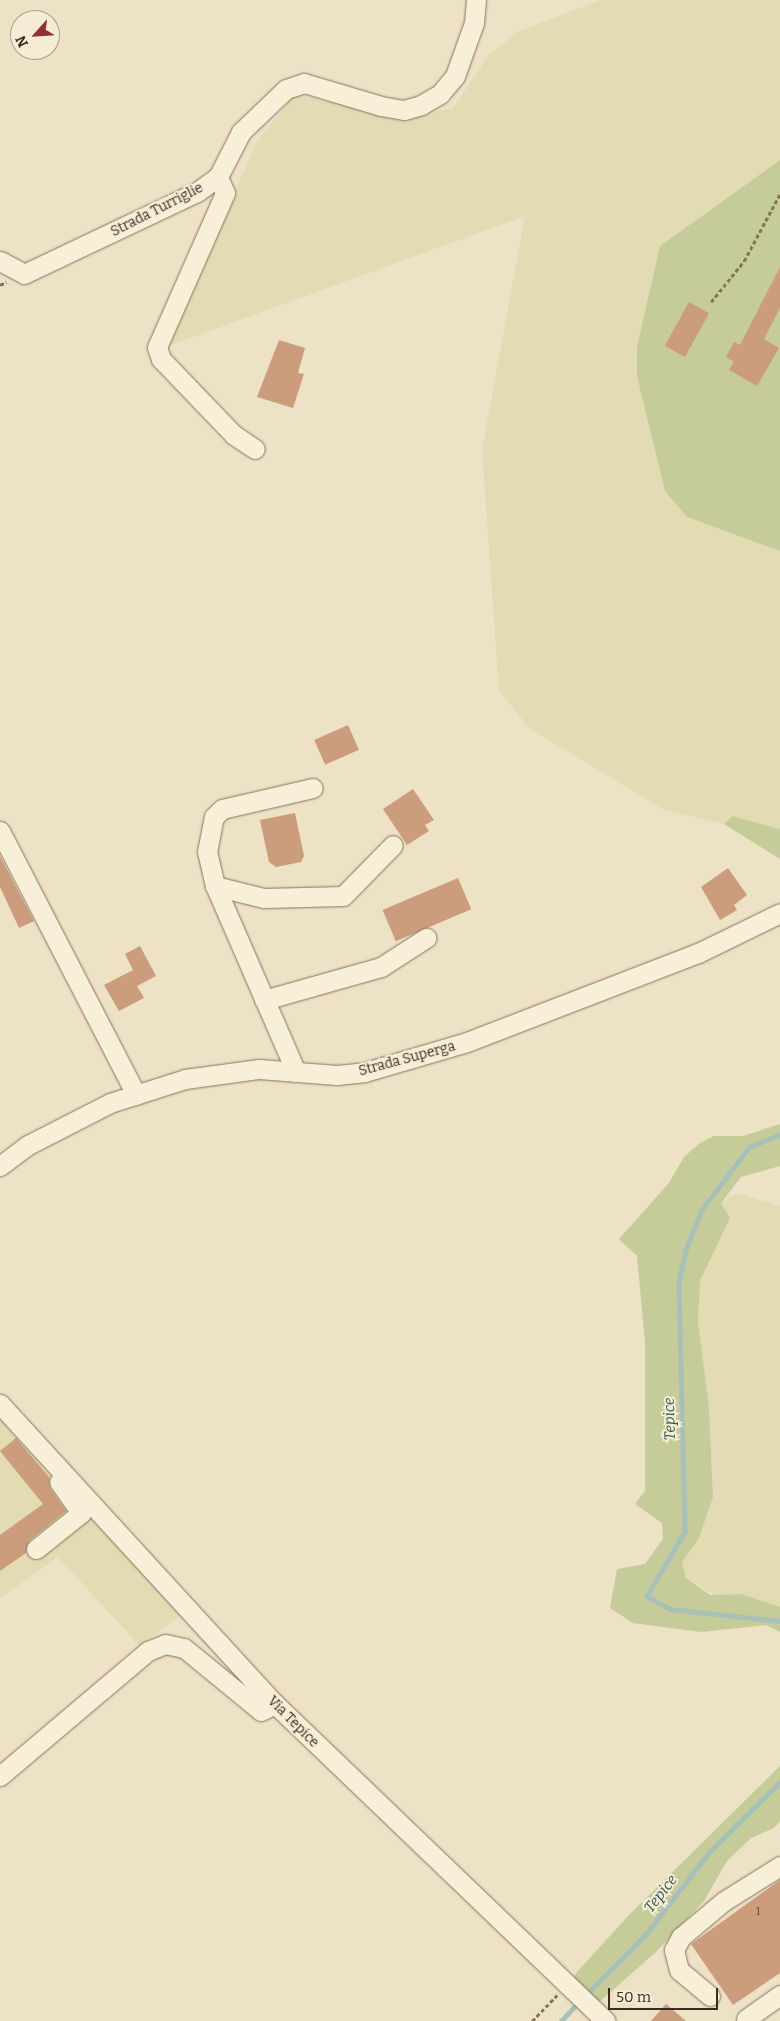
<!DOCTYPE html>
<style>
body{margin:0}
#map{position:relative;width:780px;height:2021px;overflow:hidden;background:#ede1c6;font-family:Bitter,serif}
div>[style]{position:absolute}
.farmland>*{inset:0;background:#e3dbb3}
.green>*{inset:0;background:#c6cb9a}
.stream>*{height:4.5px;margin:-2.25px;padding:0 2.25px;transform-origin:2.25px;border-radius:2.25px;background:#a7c1b9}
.building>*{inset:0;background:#cb9d7c;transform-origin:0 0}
.path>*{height:2.5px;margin-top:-1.25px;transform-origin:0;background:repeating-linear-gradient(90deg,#88735c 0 4px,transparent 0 6.5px)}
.roads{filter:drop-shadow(0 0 1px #88735c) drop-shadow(0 0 1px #88735c)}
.minor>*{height:19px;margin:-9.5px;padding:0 9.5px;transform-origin:9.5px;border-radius:9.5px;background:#f8efd9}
span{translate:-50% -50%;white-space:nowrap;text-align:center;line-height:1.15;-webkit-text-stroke:4px #f5ecd5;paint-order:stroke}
.number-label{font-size:11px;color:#5e4836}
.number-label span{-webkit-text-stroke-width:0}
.street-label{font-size:14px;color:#392c1f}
.water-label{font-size:15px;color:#2f5855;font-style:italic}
.north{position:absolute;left:10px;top:10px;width:50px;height:50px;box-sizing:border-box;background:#f5ecd5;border:1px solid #aa9f8c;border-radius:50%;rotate:244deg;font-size:14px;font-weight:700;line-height:20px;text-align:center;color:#392c1f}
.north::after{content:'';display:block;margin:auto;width:18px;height:22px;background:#962d2e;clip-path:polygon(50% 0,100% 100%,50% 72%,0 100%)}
.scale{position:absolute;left:608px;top:1988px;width:110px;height:22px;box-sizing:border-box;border:2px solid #392c1f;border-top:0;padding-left:6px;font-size:15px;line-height:18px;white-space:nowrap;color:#392c1f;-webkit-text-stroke:4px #f5ecd5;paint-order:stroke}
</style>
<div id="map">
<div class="farmland">
<div style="clip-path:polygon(601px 0,780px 0,780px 160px,660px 246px,687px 517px,780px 551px,780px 829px,732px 816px,724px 824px,665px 810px,529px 728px,499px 690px,482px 450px,525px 216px,168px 346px,256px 143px,294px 95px,410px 117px,453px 108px,489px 55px,519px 31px)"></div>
<div style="clip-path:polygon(737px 1193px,780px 1206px,780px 1607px,741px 1594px,715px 1595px,686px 1578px,682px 1562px,699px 1538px,713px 1497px,709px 1407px,698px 1322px,700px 1281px,730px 1218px,721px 1203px)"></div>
<div style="clip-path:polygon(0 1414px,181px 1615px,140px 1646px,58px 1557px,0 1598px)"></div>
</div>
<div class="green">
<div style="clip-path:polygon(780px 160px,780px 551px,687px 517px,665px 491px,637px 376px,637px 347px,660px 246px)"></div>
<div style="clip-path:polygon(732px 816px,780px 829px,780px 859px,724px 824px)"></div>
<div style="clip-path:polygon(780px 1124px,780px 1166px,741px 1177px,721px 1203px,730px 1218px,700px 1281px,698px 1322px,709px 1407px,713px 1497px,699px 1538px,682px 1562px,686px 1578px,710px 1595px,741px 1594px,780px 1607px,780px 1632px,766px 1625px,701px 1632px,633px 1623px,610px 1608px,617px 1569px,645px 1564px,663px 1539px,662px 1523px,635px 1504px,645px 1491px,645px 1343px,637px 1256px,619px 1239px,669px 1183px,684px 1157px,700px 1143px,714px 1136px,743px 1136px)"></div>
<div style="clip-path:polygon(780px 1766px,780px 1821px,774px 1828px,751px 1838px,727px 1861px,704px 1901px,656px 1952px,597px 2004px,570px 1989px,576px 1973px,629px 1915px)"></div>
</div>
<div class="stream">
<div style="left:780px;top:1135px;width:32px;rotate:158deg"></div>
<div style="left:750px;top:1147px;width:79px;rotate:127.3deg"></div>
<div style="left:702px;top:1210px;width:43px;rotate:111.8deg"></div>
<div style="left:686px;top:1250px;width:35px;rotate:102deg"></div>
<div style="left:679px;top:1284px;width:248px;rotate:88.6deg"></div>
<div style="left:685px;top:1532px;width:74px;rotate:120.7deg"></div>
<div style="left:647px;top:1596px;width:26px;rotate:29deg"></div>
<div style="left:670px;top:1609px;width:111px;rotate:6.2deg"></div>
<div style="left:586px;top:1995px;width:86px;rotate:-45.5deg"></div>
<div style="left:646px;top:1934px;width:106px;rotate:-52.3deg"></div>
<div style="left:711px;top:1850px;width:97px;rotate:-44.6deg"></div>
<div style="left:561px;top:2021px;width:26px;rotate:-47deg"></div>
</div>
<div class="building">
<div style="clip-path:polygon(780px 267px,780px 308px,764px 339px,779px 348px,757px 386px,729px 370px,734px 362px,726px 357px,734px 342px,740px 345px)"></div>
<div style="left:689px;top:302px;width:23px;height:50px;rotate:29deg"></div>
<div style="clip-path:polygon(279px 340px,305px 348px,298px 373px,304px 374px,293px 408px,257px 397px)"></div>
<div style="left:348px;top:725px;width:27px;height:37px;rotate:66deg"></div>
<div style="clip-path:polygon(413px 789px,434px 820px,425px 825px,429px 831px,407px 845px,383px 809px)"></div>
<div style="clip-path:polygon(295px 813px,304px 856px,301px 862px,276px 867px,269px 862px,260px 820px)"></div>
<div style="clip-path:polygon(0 856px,34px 921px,19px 928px,0 887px)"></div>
<div style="clip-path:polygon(728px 868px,747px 895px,734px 905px,737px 910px,720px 920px,701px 887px)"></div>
<div style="left:458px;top:878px;width:34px;height:82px;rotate:67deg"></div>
<div style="clip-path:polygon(140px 946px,156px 976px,137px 986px,144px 998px,119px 1011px,104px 985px,133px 970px,125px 954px)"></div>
<div style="clip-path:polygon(16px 1438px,49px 1477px,50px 1488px,66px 1511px,29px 1541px,26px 1553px,0 1571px,0 1535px,43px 1504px,0 1451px)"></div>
<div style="clip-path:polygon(780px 1880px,780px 1973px,733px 2005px,691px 1944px)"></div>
<div style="clip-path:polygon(666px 2004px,686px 2021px,651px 2021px)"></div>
</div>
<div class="path">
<div style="left:0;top:285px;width:7px;rotate:-27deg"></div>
<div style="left:711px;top:302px;width:53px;rotate:-51.2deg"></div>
<div style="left:744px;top:261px;width:76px;rotate:-61.8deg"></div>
<div style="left:532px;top:2021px;width:36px;rotate:-46deg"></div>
</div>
<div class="roads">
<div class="minor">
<div style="left:218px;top:177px;width:17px;rotate:66deg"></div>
<div style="left:225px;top:193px;width:168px;rotate:113.8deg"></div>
<div style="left:157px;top:347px;width:13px;rotate:72deg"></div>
<div style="left:161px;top:359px;width:105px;rotate:46.2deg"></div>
<div style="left:234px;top:435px;width:25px;rotate:34deg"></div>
<div style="left:0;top:261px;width:27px;rotate:28deg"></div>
<div style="left:24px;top:274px;width:191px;rotate:-25.4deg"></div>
<div style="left:197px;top:192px;width:26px;rotate:-36deg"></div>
<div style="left:218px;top:177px;width:51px;rotate:-62.9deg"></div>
<div style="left:241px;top:132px;width:62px;rotate:-43.7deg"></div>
<div style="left:286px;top:89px;width:19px;rotate:-18deg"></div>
<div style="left:304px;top:83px;width:80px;rotate:16.6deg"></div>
<div style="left:381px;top:106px;width:23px;rotate:10deg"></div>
<div style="left:404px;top:110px;width:18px;rotate:-16deg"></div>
<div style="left:421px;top:105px;width:22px;rotate:-30deg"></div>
<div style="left:440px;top:94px;width:23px;rotate:-50deg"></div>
<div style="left:455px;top:76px;width:56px;rotate:-70.3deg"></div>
<div style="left:474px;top:23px;width:23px;rotate:-85deg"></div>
<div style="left:0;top:831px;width:297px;rotate:62.7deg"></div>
<div style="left:215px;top:886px;width:50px;rotate:13.8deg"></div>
<div style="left:264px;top:898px;width:79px;rotate:-1.5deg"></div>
<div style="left:343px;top:896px;width:71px;rotate:-45.6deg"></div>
<div style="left:264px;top:1000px;width:122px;rotate:-15.8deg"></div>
<div style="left:381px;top:967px;width:54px;rotate:-32.8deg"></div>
<div style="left:296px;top:1072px;width:203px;rotate:-113.5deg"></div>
<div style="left:215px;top:886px;width:35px;rotate:-103deg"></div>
<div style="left:207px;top:852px;width:36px;rotate:-79deg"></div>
<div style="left:214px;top:817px;width:11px;rotate:-45deg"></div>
<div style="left:222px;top:809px;width:93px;rotate:-13deg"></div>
<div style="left:0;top:1166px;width:35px;rotate:-37deg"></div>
<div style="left:28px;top:1145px;width:92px;rotate:-27.1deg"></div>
<div style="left:110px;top:1103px;width:79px;rotate:-17.7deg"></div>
<div style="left:185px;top:1079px;width:75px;rotate:-7.7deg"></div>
<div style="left:259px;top:1069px;width:78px;rotate:4.4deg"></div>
<div style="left:337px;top:1075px;width:28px;rotate:-6deg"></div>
<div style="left:365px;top:1072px;width:106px;rotate:-16.4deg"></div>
<div style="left:467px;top:1042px;width:248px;rotate:-21.1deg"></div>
<div style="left:698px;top:953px;width:91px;rotate:-26deg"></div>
<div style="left:0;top:1404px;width:407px;rotate:47.5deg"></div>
<div style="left:275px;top:1704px;width:458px;rotate:43.8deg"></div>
<div style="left:36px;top:1549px;width:58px;rotate:-38.7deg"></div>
<div style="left:81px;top:1513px;width:38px;rotate:-125deg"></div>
<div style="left:0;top:1776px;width:194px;rotate:-40.2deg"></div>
<div style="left:148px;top:1651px;width:18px;rotate:-22deg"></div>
<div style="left:165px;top:1644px;width:19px;rotate:12deg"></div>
<div style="left:184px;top:1648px;width:99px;rotate:39.3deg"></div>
<div style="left:261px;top:1711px;width:16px;rotate:-27deg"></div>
<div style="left:710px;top:1996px;width:40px;rotate:-140deg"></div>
<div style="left:679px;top:1970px;width:21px;rotate:-104deg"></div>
<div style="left:674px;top:1950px;width:15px;rotate:-62deg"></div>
<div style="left:681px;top:1937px;width:56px;rotate:-39.9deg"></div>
<div style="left:724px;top:1901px;width:66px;rotate:-32deg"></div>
<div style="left:746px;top:2019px;width:42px;rotate:-35.2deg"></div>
</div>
</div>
<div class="number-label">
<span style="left:758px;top:1912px">1</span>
</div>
<div class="street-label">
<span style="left:157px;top:210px;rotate:-27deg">Strada Turriglie</span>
<span style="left:407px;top:1059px;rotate:-15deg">Strada Superga</span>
<span style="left:293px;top:1722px;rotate:45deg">Via Tepice</span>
</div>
<div class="water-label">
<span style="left:670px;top:1419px;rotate:-92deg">Tepice</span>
<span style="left:661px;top:1894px;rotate:-52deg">Tepice</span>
</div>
<div class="north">N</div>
<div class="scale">50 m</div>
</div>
